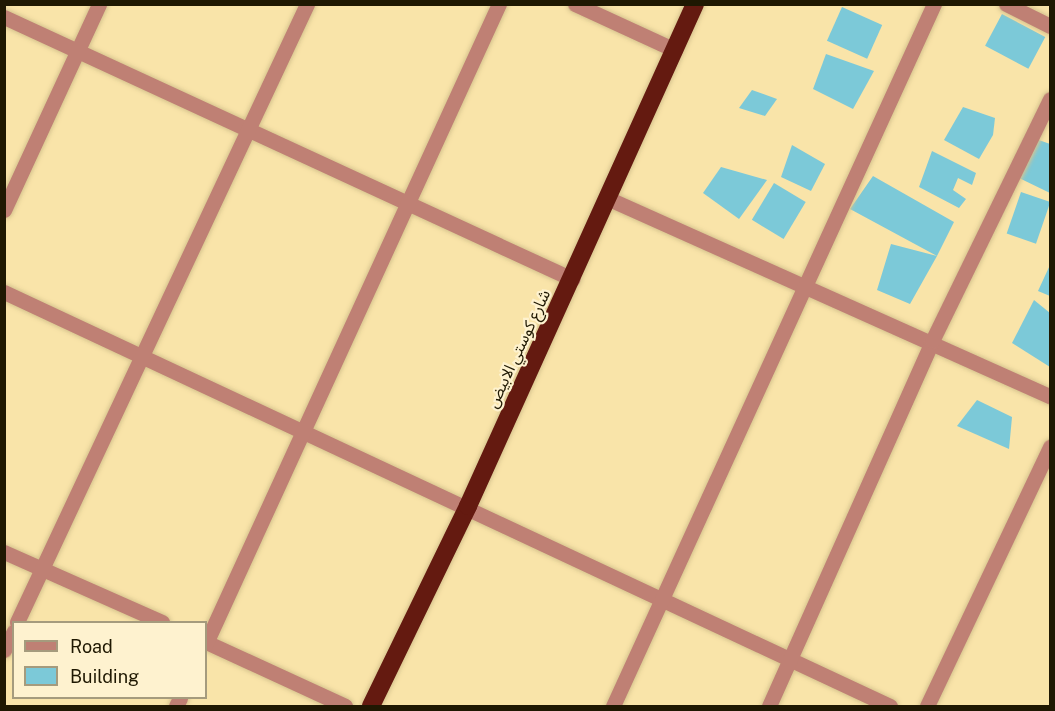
<!DOCTYPE html>
<meta charset="utf-8">
<style>
body{margin:0}
#map{position:relative;width:1055px;height:711px;overflow:hidden;background:#f9e4a9;font-family:"Public Sans","Noto Sans Arabic",sans-serif}
div>[style]{position:absolute}
.building>*{inset:0;background:#7cc9d8;transform-origin:0 0}
.roads{filter:drop-shadow(0 0 2px #d6c38e) drop-shadow(0 0 2px #d6c38e)}
.minor>*{height:15px;margin:-7.5px;padding:0 7.5px;transform-origin:7.5px;border-radius:7.5px;background:#bf8074}
.highway>*{height:18px;margin:-9px;padding:0 9px;transform-origin:9px;border-radius:9px;background:#641a10}
span{translate:-50% -50%;white-space:nowrap;text-align:center;line-height:1.15;-webkit-text-stroke:4.5px #fef2cf;paint-order:stroke}
.street-label{font-size:16px;color:#1f1802}
.frame{position:absolute;inset:0;border:6px solid #1f1802;pointer-events:none}
.legend{position:absolute;left:12px;top:621px;width:195px;height:78px;box-sizing:border-box;background:#fef2cf;border:2px solid #a59b7d;margin:0;padding:8px 10px;list-style:none;font-size:18px;color:#1f1802}
.legend li{display:flex;align-items:center;gap:12px;height:30px}
.legend b{width:30px;border:2px solid #a59b7d}
</style>
<div id="map">
<div class="building">
<div style="left:842px;top:7px;width:44px;height:37px;rotate:24deg"></div>
<div style="left:1002px;top:14px;width:49px;height:36px;rotate:28deg"></div>
<div style="clip-path:polygon(826px 54px,874px 71px,853px 109px,813px 89px)"></div>
<div style="clip-path:polygon(752px 90px,777px 99px,765px 116px,739px 108px)"></div>
<div style="clip-path:polygon(963px 107px,995px 118px,993px 135px,979px 159px,944px 140px)"></div>
<div style="clip-path:polygon(1036px 139px,1050px 144px,1050px 193px,1017px 177px)"></div>
<div style="clip-path:polygon(792px 145px,825px 164px,811px 191px,781px 177px)"></div>
<div style="clip-path:polygon(932px 151px,976px 173px,972px 185px,958px 178px,953px 190px,966px 199px,959px 208px,919px 187px)"></div>
<div style="clip-path:polygon(721px 167px,767px 180px,739px 219px,703px 193px)"></div>
<div style="clip-path:polygon(873px 176px,954px 222px,937px 256px,910px 304px,877px 290px,891px 244px,937px 256px,850px 209px)"></div>
<div style="left:774px;top:183px;width:37px;height:43px;rotate:31deg"></div>
<div style="left:1021px;top:192px;width:31px;height:44px;rotate:19deg"></div>
<div style="clip-path:polygon(1050px 265px,1050px 296px,1038px 291px)"></div>
<div style="clip-path:polygon(1034px 300px,1050px 313px,1050px 367px,1012px 343px)"></div>
<div style="clip-path:polygon(977px 400px,1012px 417px,1009px 449px,957px 426px)"></div>
</div>
<div class="roads">
<div class="minor">
<div style="left:575px;top:4px;width:110px;rotate:24.7deg"></div>
<div style="left:1006px;top:4px;width:49px;rotate:26.6deg"></div>
<div style="left:4px;top:17px;width:626px;rotate:24.76deg"></div>
<div style="left:609px;top:199px;width:483px;rotate:24.1deg"></div>
<div style="left:4px;top:210px;width:227px;rotate:-65.2deg"></div>
<div style="left:4px;top:292px;width:978px;rotate:25.05deg"></div>
<div style="left:4px;top:552px;width:173px;rotate:23.9deg"></div>
<div style="left:17px;top:622px;width:683px;rotate:-64.86deg"></div>
<div style="left:206px;top:642px;width:153px;rotate:24.7deg"></div>
<div style="left:206px;top:643px;width:703px;rotate:-65.37deg"></div>
<div style="left:4px;top:650px;width:21px;rotate:-62deg"></div>
<div style="left:176px;top:706px;width:9px;rotate:-63deg"></div>
<div style="left:613px;top:706px;width:772px;rotate:-65.43deg"></div>
<div style="left:769px;top:706px;width:400px;rotate:-65.9deg"></div>
<div style="left:932px;top:341px;width:269px;rotate:-64deg"></div>
<div style="left:927px;top:706px;width:287px;rotate:-64.6deg"></div>
</div>
<div class="highway">
<div style="left:371px;top:706px;width:222px;rotate:-64.1deg"></div>
<div style="left:468px;top:506px;width:551px;rotate:-65.67deg"></div>
</div>
</div>
<div class="street-label">
<span style="left:519px;top:349px;rotate:-65deg">شارع كوستي الابيض</span>
</div>
<div class="frame"></div>
<ul class="legend">
<li><b style="height:8px;background:#bf8074"></b>Road</li>
<li><b style="height:16px;background:#7cc9d8"></b>Building</li>
</ul>
</div>
